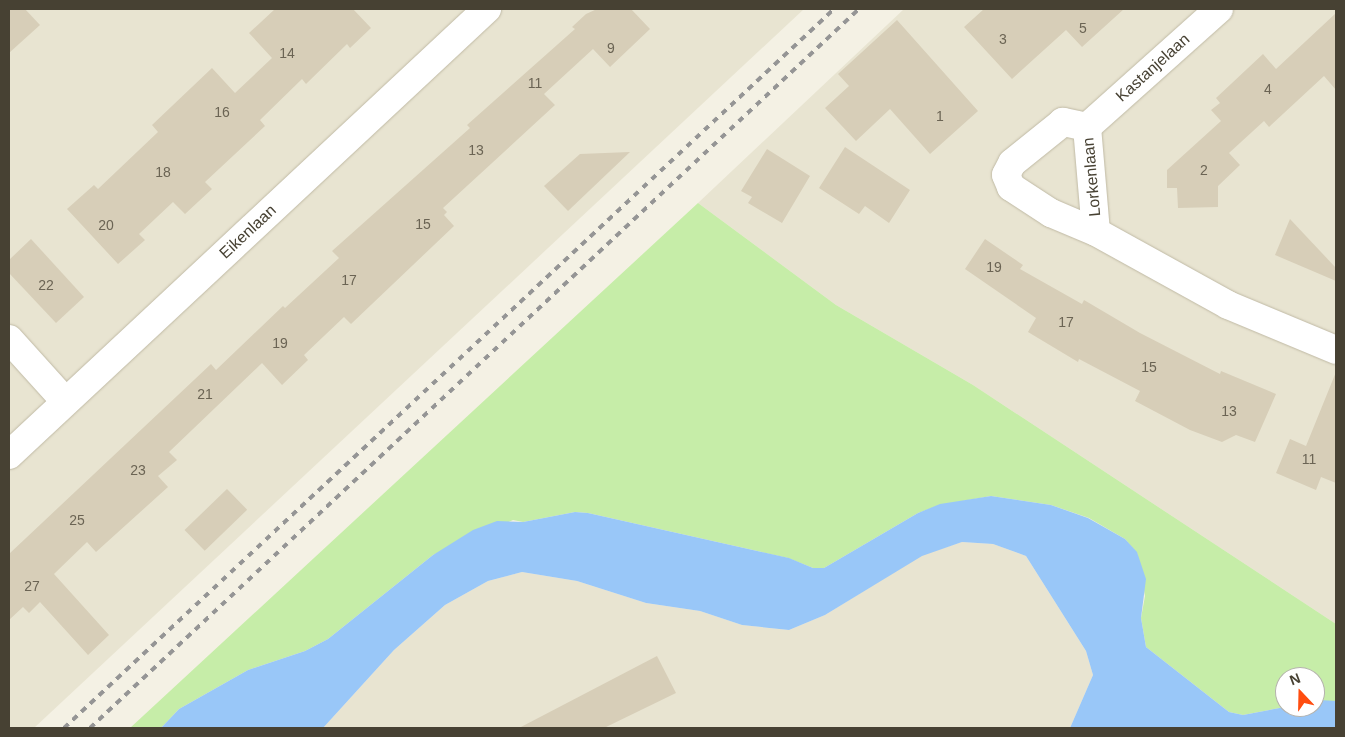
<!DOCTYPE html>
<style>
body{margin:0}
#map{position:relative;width:1345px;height:737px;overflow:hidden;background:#f4f1e4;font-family:Helvetica,sans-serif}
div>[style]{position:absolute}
.residential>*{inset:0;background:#e8e4d1}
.green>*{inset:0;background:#c6eda8}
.water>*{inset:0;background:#99c7f8}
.building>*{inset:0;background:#d7ceb8;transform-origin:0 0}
.roads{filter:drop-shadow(0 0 1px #c0baa5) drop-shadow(0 0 1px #c0baa5)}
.minor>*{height:28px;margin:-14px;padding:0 14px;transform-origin:14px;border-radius:14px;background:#fff}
.rail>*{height:4px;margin-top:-2px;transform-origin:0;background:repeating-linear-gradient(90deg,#959595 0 6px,transparent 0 12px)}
span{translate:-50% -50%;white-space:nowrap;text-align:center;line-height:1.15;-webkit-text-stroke:4px #fff;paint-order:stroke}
.number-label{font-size:14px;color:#6b6454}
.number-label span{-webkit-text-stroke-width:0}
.street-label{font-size:16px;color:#474133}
.frame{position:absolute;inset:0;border:10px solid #474133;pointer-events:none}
.north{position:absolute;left:1275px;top:667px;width:50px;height:50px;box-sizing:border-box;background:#fff;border:1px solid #b5b3ad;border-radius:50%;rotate:339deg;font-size:14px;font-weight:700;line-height:20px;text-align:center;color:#474133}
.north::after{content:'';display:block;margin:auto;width:18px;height:22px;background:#ff4d10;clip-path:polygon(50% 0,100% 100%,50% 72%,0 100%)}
</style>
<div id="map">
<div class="residential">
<div style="clip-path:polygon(9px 9px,804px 9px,34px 728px,9px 728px)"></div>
<div style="clip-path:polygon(904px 9px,1336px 9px,1336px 624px,973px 385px,836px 305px,698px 203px)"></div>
<div style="clip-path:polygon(962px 542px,993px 544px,1026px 556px,1086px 651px,1093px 675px,1070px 728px,323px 728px,394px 650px,445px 605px,488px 581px,522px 572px,577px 581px,646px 603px,700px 611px,742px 625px,789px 630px,825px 615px,922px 555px)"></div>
</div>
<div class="green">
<div style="clip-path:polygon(698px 203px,836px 305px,973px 385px,1336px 624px,1336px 701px,1315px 701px,1315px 677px,1285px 677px,1285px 707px,1243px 715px,1229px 712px,1146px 647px,1141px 618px,1145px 596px,1137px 553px,1125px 539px,1089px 518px,1051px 505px,991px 496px,940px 505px,918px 513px,824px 568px,813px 568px,788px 558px,588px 513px,575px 512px,523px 522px,513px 520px,433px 555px,328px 639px,305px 651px,248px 670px,179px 709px,161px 728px,130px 728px)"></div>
</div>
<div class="water">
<div style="clip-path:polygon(991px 496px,1051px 505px,1088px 518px,1125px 539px,1137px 552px,1146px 579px,1141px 618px,1146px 647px,1229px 712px,1243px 715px,1285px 707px,1315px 707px,1315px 701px,1320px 700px,1336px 701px,1336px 728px,1070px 728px,1093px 675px,1086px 651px,1026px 556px,993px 544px,962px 542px,922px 556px,825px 615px,789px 630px,742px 625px,700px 611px,646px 603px,577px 581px,522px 572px,488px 581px,445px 605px,394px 650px,323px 728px,161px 728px,179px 709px,248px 670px,305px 651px,328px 639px,433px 555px,473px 530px,497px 521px,523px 522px,575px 512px,588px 513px,789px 558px,813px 568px,824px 568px,918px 513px,940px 504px)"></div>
</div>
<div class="building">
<div style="clip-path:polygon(9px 9px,25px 9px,40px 25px,9px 53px)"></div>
<div style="clip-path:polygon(275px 9px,353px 9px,371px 28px,350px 48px,347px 44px,306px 84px,302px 79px,260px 120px,265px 126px,205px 182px,212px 189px,185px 214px,173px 202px,139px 234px,145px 240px,118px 264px,67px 209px,94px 185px,98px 189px,158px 132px,152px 125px,212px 68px,235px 93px,272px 58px,249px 33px)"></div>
<div style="clip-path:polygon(597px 9px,631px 9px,650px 29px,610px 67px,593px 49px,544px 94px,555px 105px,443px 208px,447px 212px,444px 215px,454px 226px,351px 324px,344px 317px,304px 355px,308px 360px,282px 385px,262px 363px,169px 452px,177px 460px,158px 476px,168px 487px,96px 552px,87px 542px,54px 574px,109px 635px,88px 655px,40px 602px,29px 613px,23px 607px,9px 620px,9px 554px,211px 364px,216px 370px,283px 306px,285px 308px,339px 258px,332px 251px,470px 128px,467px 125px,575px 29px,572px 27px,586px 14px)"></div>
<div style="clip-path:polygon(984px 9px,1124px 9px,1082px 47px,1066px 30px,1012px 79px,964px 27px)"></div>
<div style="clip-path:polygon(1336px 13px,1336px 90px,1324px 76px,1269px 127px,1264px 121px,1229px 153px,1240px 165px,1218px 186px,1218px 207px,1178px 208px,1177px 188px,1167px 188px,1167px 170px,1221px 121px,1211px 110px,1220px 103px,1216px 98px,1263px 54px,1276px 69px)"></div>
<div style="clip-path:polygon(897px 20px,978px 111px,930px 154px,890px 109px,856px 141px,825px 108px,849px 86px,838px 74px)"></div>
<div style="clip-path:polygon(845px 147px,910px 190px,889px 223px,865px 206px,859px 214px,819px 188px)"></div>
<div style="clip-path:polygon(767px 149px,810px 176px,782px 223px,748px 203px,752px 197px,741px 191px)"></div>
<div style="clip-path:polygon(630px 152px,568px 211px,544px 186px,580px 154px)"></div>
<div style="clip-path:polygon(1290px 219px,1336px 268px,1336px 281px,1275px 255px)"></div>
<div style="clip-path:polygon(31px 239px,84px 297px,56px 323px,9px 273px,9px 260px)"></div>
<div style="clip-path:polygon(985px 239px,1023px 265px,1020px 269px,1082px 304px,1084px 300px,1140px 333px,1220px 374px,1221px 371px,1276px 394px,1255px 442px,1236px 435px,1222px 442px,1190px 430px,1135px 401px,1140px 391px,1079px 359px,1078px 362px,1028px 332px,1036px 318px,965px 269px)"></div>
<div style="clip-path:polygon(1336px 372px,1336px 483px,1321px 477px,1316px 490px,1276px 473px,1290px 439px,1306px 446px)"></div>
<div style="left:227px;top:489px;width:29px;height:59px;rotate:46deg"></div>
<div style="clip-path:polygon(657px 656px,676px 693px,604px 728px,519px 728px)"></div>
</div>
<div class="roads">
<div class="minor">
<div style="left:1087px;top:127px;width:105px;rotate:85.1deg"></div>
<div style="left:1096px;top:232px;width:151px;rotate:28.9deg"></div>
<div style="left:1228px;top:305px;width:117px;rotate:22.6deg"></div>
<div style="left:1087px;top:127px;width:25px;rotate:-168deg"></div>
<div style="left:1063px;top:122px;width:65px;rotate:141.2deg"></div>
<div style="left:1012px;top:163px;width:13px;rotate:117deg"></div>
<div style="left:1006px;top:175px;width:13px;rotate:67deg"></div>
<div style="left:1011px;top:187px;width:48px;rotate:33deg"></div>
<div style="left:1051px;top:213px;width:49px;rotate:22.9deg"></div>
<div style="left:1087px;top:127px;width:177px;rotate:-41.8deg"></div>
<div style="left:9px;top:339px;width:84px;rotate:47.9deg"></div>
<div style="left:9px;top:455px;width:654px;rotate:-43.02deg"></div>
</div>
</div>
<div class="rail">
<div style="left:64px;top:728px;width:1053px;rotate:-43.04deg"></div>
<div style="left:90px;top:728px;width:1053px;rotate:-43.08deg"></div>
</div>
<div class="number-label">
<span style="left:1083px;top:28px">5</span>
<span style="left:1003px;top:39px">3</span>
<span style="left:611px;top:48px">9</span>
<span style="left:287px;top:53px">14</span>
<span style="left:535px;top:83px">11</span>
<span style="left:1268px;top:89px">4</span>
<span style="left:222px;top:112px">16</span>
<span style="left:940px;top:116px">1</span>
<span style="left:476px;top:150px">13</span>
<span style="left:1204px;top:170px">2</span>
<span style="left:163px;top:172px">18</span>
<span style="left:423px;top:224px">15</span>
<span style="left:106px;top:225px">20</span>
<span style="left:994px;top:267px">19</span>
<span style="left:349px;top:280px">17</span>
<span style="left:46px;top:285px">22</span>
<span style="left:1066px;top:322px">17</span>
<span style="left:280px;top:343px">19</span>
<span style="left:1149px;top:367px">15</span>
<span style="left:205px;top:394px">21</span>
<span style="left:1229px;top:411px">13</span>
<span style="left:1309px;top:459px">11</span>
<span style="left:138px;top:470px">23</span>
<span style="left:77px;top:520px">25</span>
<span style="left:32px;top:586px">27</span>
</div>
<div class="street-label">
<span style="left:1153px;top:68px;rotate:-42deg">Kastanjelaan</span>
<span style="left:1092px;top:177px;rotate:-95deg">Lorkenlaan</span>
<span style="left:248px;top:232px;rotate:-43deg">Eikenlaan</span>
</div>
<div class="frame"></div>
<div class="north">N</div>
</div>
